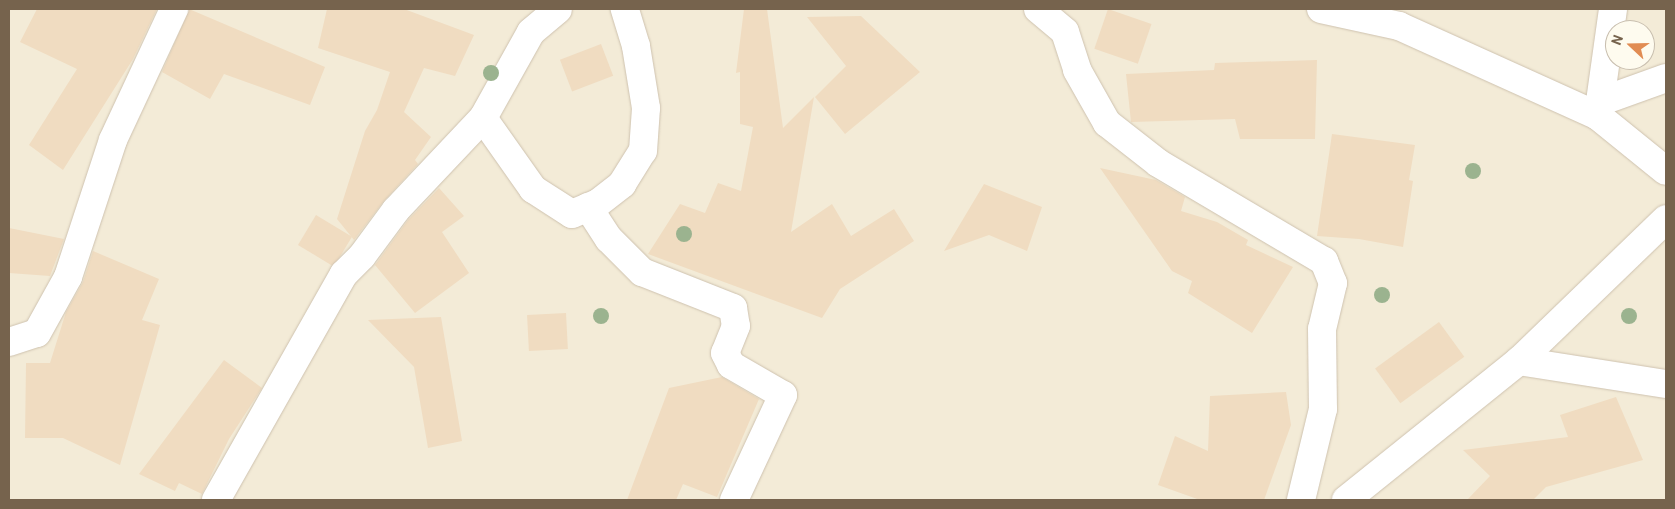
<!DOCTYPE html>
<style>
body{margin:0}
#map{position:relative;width:1675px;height:509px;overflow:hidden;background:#fcf8e9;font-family:Barlow,sans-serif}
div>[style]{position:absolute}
.residential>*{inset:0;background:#f3ebd7}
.building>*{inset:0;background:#f0dcc1;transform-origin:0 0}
.roads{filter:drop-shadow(0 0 1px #cec2af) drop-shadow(0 0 1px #cec2af)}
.minor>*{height:28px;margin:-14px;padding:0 14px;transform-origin:14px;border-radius:14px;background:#fff}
.trees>*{width:16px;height:16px;margin:-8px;border-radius:50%;background:#9bb38f}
span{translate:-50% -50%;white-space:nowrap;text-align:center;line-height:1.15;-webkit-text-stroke:4px #fefbef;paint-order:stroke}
.frame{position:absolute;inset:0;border:10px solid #76634d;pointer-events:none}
.north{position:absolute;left:1605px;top:20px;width:50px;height:50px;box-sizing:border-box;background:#fefbef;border:1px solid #c8beae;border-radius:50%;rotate:291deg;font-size:14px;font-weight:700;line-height:20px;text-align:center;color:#76634d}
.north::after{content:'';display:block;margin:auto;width:18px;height:22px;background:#e18c53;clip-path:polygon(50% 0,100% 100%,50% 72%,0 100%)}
</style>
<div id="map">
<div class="residential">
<div style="clip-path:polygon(evenodd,9px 9px,1666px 9px,1666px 500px,9px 500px,9px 9px,1615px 30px,1645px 30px,1645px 60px,1615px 60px,1615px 30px)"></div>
</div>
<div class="building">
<div style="clip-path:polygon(37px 9px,157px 9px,133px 59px,63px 170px,29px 145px,77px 69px,20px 42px)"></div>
<div style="clip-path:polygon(189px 9px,325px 67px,310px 105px,224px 74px,210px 99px,162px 72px)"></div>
<div style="clip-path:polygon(327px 9px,404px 9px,474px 35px,455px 76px,424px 68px,404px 112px,431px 137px,415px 160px,418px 164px,384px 201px,354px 240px,337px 219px,365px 131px,377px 110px,390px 72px,318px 48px)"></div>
<div style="clip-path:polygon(744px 9px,767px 9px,783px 128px,814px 97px,791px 232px,832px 204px,851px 236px,894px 209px,914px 241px,840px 289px,822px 318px,648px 254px,680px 204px,705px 213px,718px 183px,741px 191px,753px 127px,740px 124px,740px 72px,736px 73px)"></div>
<div style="left:1108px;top:9px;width:46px;height:42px;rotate:19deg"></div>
<div style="clip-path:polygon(861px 16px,920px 72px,845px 134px,815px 97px,846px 66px,807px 17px)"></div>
<div style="left:601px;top:44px;width:34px;height:44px;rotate:69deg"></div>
<div style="clip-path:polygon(1317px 60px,1315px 139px,1240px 139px,1235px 119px,1131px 122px,1126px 74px,1214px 70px,1215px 63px)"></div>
<div style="clip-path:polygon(1332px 134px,1415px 145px,1409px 180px,1413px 181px,1403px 247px,1359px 239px,1317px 236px)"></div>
<div style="clip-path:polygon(1100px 168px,1156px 180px,1185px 197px,1181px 211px,1217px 222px,1248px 240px,1246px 245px,1293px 267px,1252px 333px,1188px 293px,1192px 281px,1172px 271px)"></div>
<div style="clip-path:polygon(984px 184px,1042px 207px,1027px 251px,989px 235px,944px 251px)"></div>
<div style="clip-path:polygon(439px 188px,464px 216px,442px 232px,469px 273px,415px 313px,375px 265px,408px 220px)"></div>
<div style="left:316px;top:215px;width:42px;height:35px;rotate:31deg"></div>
<div style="clip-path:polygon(9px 228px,64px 239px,50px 276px,9px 273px)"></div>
<div style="clip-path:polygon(93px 251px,159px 279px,142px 320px,160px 325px,120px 465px,63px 438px,25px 438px,26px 363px,50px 363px,66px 312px,83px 282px)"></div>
<div style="left:566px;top:313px;width:36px;height:39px;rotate:87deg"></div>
<div style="clip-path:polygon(441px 317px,462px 441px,428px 448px,414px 367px,368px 320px)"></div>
<div style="left:1439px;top:322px;width:43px;height:79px;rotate:54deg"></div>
<div style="clip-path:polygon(224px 360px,262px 388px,229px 439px,202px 494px,179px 483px,175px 491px,139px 474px)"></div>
<div style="clip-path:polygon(722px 377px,759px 399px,717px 497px,683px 484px,676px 500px,627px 500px,669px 388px)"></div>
<div style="clip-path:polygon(1286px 392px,1291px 425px,1264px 500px,1200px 500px,1158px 485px,1175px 436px,1208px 451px,1210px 396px)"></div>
<div style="clip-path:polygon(1616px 397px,1643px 460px,1546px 487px,1533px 500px,1467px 500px,1490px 476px,1463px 450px,1568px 437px,1560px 415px)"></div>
</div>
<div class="roads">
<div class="minor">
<div style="left:1038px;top:9px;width:35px;rotate:40deg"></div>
<div style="left:1065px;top:32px;width:40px;rotate:72deg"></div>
<div style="left:1077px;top:70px;width:61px;rotate:60.5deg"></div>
<div style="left:1107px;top:123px;width:65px;rotate:38.1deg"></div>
<div style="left:1158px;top:163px;width:193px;rotate:30.6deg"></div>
<div style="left:1324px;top:261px;width:24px;rotate:68deg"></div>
<div style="left:1333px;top:283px;width:47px;rotate:103.4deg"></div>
<div style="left:1322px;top:329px;width:80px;rotate:89.3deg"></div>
<div style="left:1323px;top:409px;width:94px;rotate:103.6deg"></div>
<div style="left:1321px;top:9px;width:80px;rotate:12.3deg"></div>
<div style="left:1399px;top:26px;width:218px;rotate:24.3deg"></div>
<div style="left:1598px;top:116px;width:87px;rotate:39deg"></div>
<div style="left:1602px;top:101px;width:68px;rotate:-19.8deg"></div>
<div style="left:1598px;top:116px;width:108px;rotate:-82deg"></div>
<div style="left:483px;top:118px;width:87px;rotate:54.8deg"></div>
<div style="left:533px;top:189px;width:46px;rotate:32.7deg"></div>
<div style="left:572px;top:214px;width:28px;rotate:-23deg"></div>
<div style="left:598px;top:203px;width:31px;rotate:-38deg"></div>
<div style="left:622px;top:184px;width:39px;rotate:-58deg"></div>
<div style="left:643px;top:151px;width:43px;rotate:-86deg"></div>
<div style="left:646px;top:108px;width:63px;rotate:-99.2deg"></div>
<div style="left:636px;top:46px;width:39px;rotate:-107deg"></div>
<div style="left:588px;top:207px;width:38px;rotate:57deg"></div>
<div style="left:609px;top:239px;width:47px;rotate:45deg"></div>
<div style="left:642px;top:272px;width:98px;rotate:21.6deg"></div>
<div style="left:733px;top:308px;width:18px;rotate:81deg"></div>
<div style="left:736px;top:326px;width:29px;rotate:112deg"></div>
<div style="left:725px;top:353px;width:13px;rotate:63deg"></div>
<div style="left:731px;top:365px;width:60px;rotate:30deg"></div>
<div style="left:783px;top:395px;width:116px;rotate:115deg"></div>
<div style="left:9px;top:342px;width:29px;rotate:-18deg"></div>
<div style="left:37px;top:333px;width:64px;rotate:-61deg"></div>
<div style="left:68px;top:277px;width:144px;rotate:-71.8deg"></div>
<div style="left:113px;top:140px;width:145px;rotate:-65deg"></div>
<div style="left:1519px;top:361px;width:149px;rotate:8.9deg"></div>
<div style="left:216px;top:500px;width:260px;rotate:-60.5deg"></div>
<div style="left:344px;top:274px;width:25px;rotate:-45deg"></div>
<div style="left:362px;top:256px;width:57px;rotate:-53.5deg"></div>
<div style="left:396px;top:210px;width:127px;rotate:-46.6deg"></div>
<div style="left:483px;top:118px;width:98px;rotate:-60.8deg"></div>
<div style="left:531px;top:32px;width:35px;rotate:-40deg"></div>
<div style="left:1346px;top:500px;width:222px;rotate:-38.8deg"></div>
<div style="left:1519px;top:361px;width:204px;rotate:-44deg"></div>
</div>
</div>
<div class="trees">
<div style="left:491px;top:73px"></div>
<div style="left:1473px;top:171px"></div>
<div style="left:684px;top:234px"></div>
<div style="left:1382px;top:295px"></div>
<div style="left:601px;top:316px"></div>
<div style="left:1629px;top:316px"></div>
</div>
<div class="frame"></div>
<div class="north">N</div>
</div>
